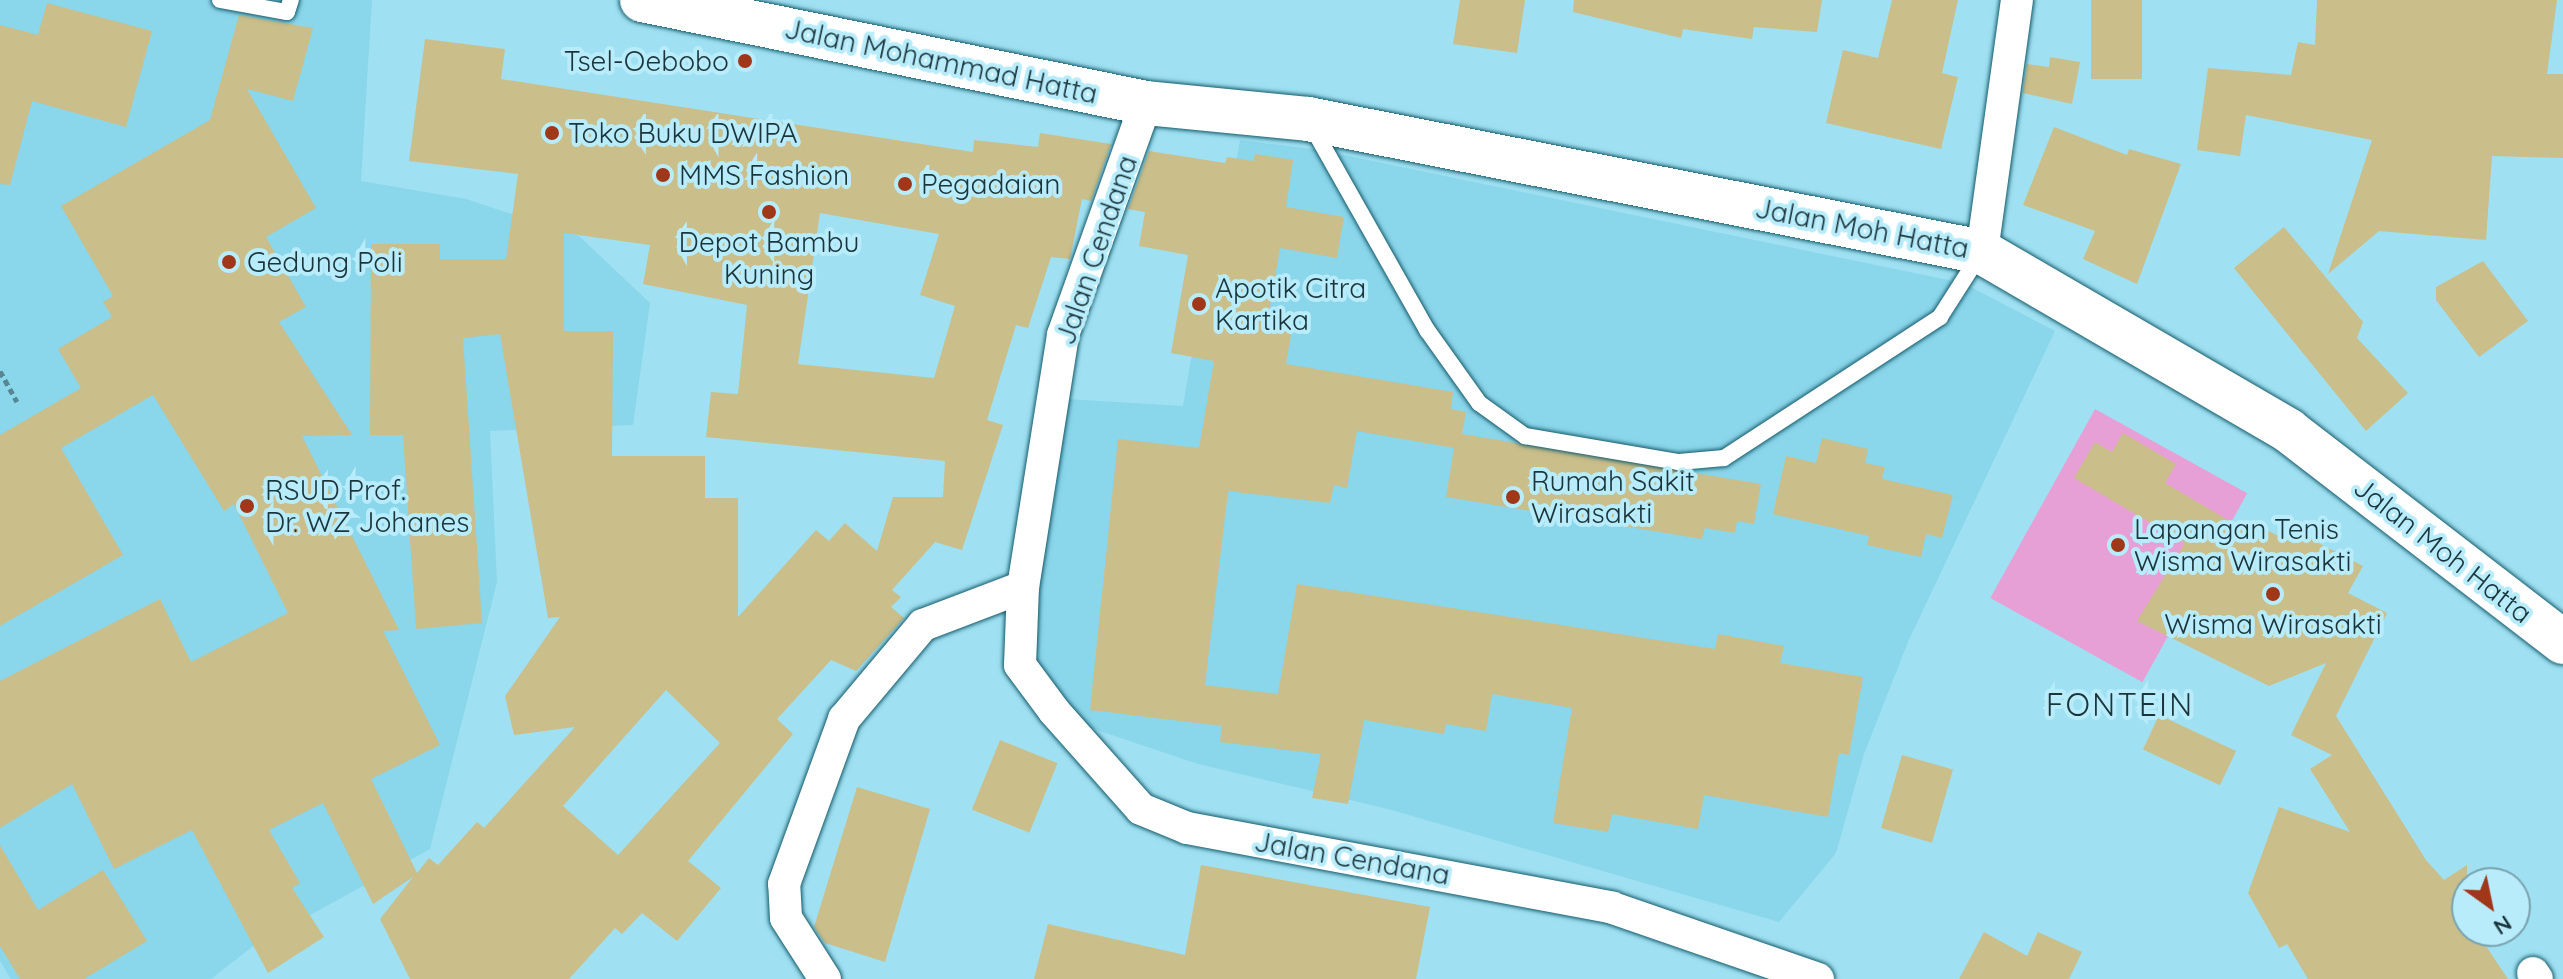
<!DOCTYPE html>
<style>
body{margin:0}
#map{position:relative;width:2563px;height:979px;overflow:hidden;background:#9fe1f3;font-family:Quicksand,sans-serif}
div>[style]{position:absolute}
.built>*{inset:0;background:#8ad6eb}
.green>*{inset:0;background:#e7a0d5;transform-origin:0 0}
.building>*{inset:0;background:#cabe8a;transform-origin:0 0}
.path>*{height:5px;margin-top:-2.5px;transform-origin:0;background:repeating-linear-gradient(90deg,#588692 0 6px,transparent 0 10px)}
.roads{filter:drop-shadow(0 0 2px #155b6a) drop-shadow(0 0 2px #155b6a)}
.lane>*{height:16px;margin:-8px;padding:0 8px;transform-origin:8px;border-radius:8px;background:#fff}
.street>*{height:32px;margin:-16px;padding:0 16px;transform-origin:16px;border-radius:16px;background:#fff}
.primary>*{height:44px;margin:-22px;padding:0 22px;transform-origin:22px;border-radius:22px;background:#fff}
.dots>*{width:22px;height:22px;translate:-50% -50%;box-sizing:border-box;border:4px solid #b8ecfa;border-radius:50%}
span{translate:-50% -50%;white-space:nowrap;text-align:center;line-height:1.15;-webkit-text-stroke:8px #b8ecfa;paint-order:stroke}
.poi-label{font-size:28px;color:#1a353c}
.right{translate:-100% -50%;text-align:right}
.left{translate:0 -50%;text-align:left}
.street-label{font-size:28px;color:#1a353c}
.quarter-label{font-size:32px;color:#1a353c;letter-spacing:2px}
.north{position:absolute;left:2451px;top:867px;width:80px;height:80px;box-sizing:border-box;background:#b8ecfa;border:2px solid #79a3ae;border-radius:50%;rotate:147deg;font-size:22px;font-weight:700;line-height:32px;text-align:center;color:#1a353c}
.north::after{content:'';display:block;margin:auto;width:28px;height:36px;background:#9f3718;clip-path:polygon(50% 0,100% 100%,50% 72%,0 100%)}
</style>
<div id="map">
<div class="built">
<div style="clip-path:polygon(0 0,372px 0,361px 181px,466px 199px,579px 236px,650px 303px,633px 425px,490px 431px,497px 582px,430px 849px,252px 947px,211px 979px,11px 979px,0 961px)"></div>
<div style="clip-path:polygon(1240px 140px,1319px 150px,1963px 283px,2055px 331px,1908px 642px,1864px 754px,1836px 853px,1779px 922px,1388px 809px,1198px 764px,1079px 724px,1034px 660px,1034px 587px,1067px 399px,1183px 406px,1191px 359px,1204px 336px)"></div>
</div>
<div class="green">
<div style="left:2095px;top:409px;width:174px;height:216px;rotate:29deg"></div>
</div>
<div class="building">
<div style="clip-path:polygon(1460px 0,1525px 0,1517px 53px,1453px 44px)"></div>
<div style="clip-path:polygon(1574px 0,1822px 0,1817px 32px,1754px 27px,1752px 39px,1683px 29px,1681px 38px,1573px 12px)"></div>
<div style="clip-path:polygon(1892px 0,1958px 0,1942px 73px,1958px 77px,1941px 149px,1826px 123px,1843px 50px,1878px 58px)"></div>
<div style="left:2091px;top:0;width:51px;height:79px"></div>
<div style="clip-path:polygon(2317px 0,2557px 0,2547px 74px,2563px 74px,2563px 158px,2492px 156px,2486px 240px,2379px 231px,2328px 274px,2372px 140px,2246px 115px,2240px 156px,2197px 150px,2208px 68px,2291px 75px,2298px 42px,2315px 45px)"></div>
<div style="clip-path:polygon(47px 3px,152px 31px,126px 127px,32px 101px,10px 185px,0 184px,0 25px,38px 35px)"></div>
<div style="clip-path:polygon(evenodd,239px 15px,313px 28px,293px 101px,247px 89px,316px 208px,266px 237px,306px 307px,279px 322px,352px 435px,302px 436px,399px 630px,383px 631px,440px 745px,371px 779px,417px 873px,429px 858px,438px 865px,477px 822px,484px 828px,575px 727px,514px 735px,505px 696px,560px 617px,548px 618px,500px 334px,463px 338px,482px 623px,416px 629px,403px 435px,370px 435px,371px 244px,440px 244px,440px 259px,506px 259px,518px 174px,409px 161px,425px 39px,505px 49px,501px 79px,973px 152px,974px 140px,1038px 147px,1040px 133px,1111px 144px,1091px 201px,1082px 199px,1070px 259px,1051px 257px,1028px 328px,1016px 325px,987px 420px,1003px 425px,962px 550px,935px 542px,892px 590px,901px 597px,891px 607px,904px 618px,856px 671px,831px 660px,777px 719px,793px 734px,688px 861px,721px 888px,677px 941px,642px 913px,622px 934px,615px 928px,569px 979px,410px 979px,380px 919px,413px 877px,373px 904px,323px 803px,269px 830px,300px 883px,292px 888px,324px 937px,268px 973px,192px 830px,114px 869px,72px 784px,0 828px,0 681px,160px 599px,191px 662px,288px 613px,234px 504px,224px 511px,153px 395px,61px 448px,123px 555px,0 626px,0 435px,81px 388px,58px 349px,112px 317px,103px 302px,113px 296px,61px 206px,210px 120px,239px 15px,820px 213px,939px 234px,920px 295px,955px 306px,934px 378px,798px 364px,820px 213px,239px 15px,564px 233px,650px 245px,643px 284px,747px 305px,738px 394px,711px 392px,706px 437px,945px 461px,943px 497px,893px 497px,877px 551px,845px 523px,829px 541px,816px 530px,738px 617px,738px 498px,705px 498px,705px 456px,612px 456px,613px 331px,564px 331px,564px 233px,239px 15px,666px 690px,720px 743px,618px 855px,563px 806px,666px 690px)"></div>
<div style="clip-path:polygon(2050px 57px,2080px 62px,2072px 104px,2023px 93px,2027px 64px,2049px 67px)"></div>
<div style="clip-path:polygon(2054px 127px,2127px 155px,2129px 149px,2181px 164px,2137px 284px,2083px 259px,2095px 231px,2023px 205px)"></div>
<div style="clip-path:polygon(1149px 151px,1225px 163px,1227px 157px,1253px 161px,1255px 154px,1293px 160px,1286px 207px,1344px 217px,1337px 258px,1280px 248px,1267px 325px,1292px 329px,1286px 364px,1453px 392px,1451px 409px,1466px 412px,1462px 434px,1761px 484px,1754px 524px,1737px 521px,1735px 533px,1705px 528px,1702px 539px,1446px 497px,1454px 448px,1357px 431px,1347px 488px,1334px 485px,1330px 503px,1228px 491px,1205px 685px,1278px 694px,1297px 584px,1715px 649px,1718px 634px,1784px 646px,1780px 663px,1863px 677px,1849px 755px,1839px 753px,1828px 817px,1704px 795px,1698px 829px,1612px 814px,1608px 832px,1553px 823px,1572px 708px,1492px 694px,1486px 731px,1446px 724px,1444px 734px,1364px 720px,1348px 804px,1312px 798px,1321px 754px,1220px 742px,1222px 726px,1090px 710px,1118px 439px,1199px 448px,1214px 361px,1171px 353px,1188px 255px,1139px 246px,1145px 212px,1128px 209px)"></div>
<div style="clip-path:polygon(2284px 227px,2363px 322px,2357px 338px,2408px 393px,2366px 431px,2234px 268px)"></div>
<div style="clip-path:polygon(2483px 261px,2528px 321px,2479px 357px,2436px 300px,2436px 287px)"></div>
<div style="clip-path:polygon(2123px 433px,2176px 464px,2165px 483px,2262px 540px,2267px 530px,2294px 544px,2299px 533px,2363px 566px,2348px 593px,2387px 613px,2336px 716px,2426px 860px,2444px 880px,2467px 865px,2467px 931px,2476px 931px,2508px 979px,2308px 979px,2287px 944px,2279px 948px,2248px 893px,2279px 807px,2350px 832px,2310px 769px,2332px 755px,2291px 735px,2326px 663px,2269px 686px,2137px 621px,2185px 543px,2074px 478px,2095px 442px,2112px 452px)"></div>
<div style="clip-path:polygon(1822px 438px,1868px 449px,1865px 463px,1885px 467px,1882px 479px,1953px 495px,1942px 538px,1926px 534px,1921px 557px,1867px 545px,1869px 536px,1773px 514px,1786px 456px,1816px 463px)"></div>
<div style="left:2159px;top:715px;width:85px;height:38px;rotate:25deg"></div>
<div style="left:1000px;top:740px;width:62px;height:75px;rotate:22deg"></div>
<div style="left:1902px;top:755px;width:53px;height:76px;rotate:16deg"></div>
<div style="clip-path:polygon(857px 787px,930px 809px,885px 962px,825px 943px,814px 927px)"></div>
<div style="clip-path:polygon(0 845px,38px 910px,103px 870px,147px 941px,84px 979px,20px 979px,0 946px)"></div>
<div style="clip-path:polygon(1201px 865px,1430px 907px,1416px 979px,1034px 979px,1048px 924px,1185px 955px)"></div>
<div style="clip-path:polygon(1984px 932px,2027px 956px,2038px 932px,2082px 952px,2069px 979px,1959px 979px)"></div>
</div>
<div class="path">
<div style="left:0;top:371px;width:35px;rotate:61deg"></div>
</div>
<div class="roads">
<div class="lane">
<div style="left:220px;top:0;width:68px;rotate:10.2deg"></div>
<div style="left:287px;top:12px;width:13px;rotate:-72deg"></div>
<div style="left:1311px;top:125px;width:236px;rotate:60.5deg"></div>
<div style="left:1427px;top:330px;width:90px;rotate:54.5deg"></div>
<div style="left:1479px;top:403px;width:57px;rotate:35.7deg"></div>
<div style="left:1525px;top:436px;width:156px;rotate:9.6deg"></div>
<div style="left:1679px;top:462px;width:45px;rotate:-5.1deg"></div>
<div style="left:1724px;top:458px;width:258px;rotate:-33.1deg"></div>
<div style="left:1940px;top:317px;width:76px;rotate:-57.4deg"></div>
</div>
<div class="street">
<div style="left:1146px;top:103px;width:246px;rotate:109.7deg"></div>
<div style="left:1063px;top:335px;width:255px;rotate:99deg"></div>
<div style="left:1023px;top:587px;width:78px;rotate:92.2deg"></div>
<div style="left:1020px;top:665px;width:57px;rotate:53.5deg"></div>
<div style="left:1054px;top:711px;width:131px;rotate:48.4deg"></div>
<div style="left:1141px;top:809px;width:50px;rotate:22.4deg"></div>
<div style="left:1187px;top:828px;width:433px;rotate:10.6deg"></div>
<div style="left:1613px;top:908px;width:217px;rotate:19.1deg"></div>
<div style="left:1982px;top:252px;width:254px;rotate:-82.1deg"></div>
<div style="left:2533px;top:973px;width:7px;rotate:56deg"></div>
<div style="left:825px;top:979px;width:72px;rotate:-122.6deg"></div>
<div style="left:786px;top:918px;width:34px;rotate:-93deg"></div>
<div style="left:784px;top:884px;width:176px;rotate:-70deg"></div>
<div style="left:844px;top:719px;width:123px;rotate:-50deg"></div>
<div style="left:923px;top:625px;width:107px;rotate:-20.8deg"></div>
</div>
<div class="primary">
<div style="left:642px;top:0;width:514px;rotate:11.55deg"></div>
<div style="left:1146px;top:103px;width:163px;rotate:5.6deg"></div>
<div style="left:1308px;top:119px;width:687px;rotate:11.16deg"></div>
<div style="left:1982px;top:252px;width:355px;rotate:30.2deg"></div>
<div style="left:2289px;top:431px;width:346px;rotate:37.6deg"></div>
</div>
</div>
<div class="dots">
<div style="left:745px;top:61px;background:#9f3718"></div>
<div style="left:552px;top:133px;background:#9f3718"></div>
<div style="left:663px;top:175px;background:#9f3718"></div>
<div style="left:905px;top:184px;background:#9f3718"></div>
<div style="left:769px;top:212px;background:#9f3718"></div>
<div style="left:229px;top:262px;background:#9f3718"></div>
<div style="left:1199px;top:304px;background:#9f3718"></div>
<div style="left:1513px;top:497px;background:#9f3718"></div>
<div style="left:247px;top:506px;background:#9f3718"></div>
<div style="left:2118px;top:545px;background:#9f3718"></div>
<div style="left:2273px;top:594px;background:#9f3718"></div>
</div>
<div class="poi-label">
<span class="right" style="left:729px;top:61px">Tsel-Oebobo</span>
<span class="left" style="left:568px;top:133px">Toko Buku DWIPA</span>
<span class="left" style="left:679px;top:175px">MMS Fashion</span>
<span class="left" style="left:921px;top:184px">Pegadaian</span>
<span style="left:769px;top:258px">Depot Bambu<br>Kuning</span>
<span class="left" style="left:247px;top:262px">Gedung Poli</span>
<span class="left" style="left:1215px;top:304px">Apotik Citra<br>Kartika</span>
<span class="left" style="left:1531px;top:497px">Rumah Sakit<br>Wirasakti</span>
<span class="left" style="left:265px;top:506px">RSUD Prof.<br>Dr. WZ Johanes</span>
<span class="left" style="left:2134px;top:545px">Lapangan Tenis<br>Wisma Wirasakti</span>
<span style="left:2273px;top:624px">Wisma Wirasakti</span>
</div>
<div class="street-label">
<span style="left:941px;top:61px;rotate:12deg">Jalan Mohammad Hatta</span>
<span style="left:1862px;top:228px;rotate:11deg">Jalan Moh Hatta</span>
<span style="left:1096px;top:250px;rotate:-71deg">Jalan Cendana</span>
<span style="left:2443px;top:550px;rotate:38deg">Jalan Moh Hatta</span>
<span style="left:1352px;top:858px;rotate:10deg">Jalan Cendana</span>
</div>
<div class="quarter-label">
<span style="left:2120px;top:704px">FONTEIN</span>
</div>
<div class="north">N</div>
</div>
